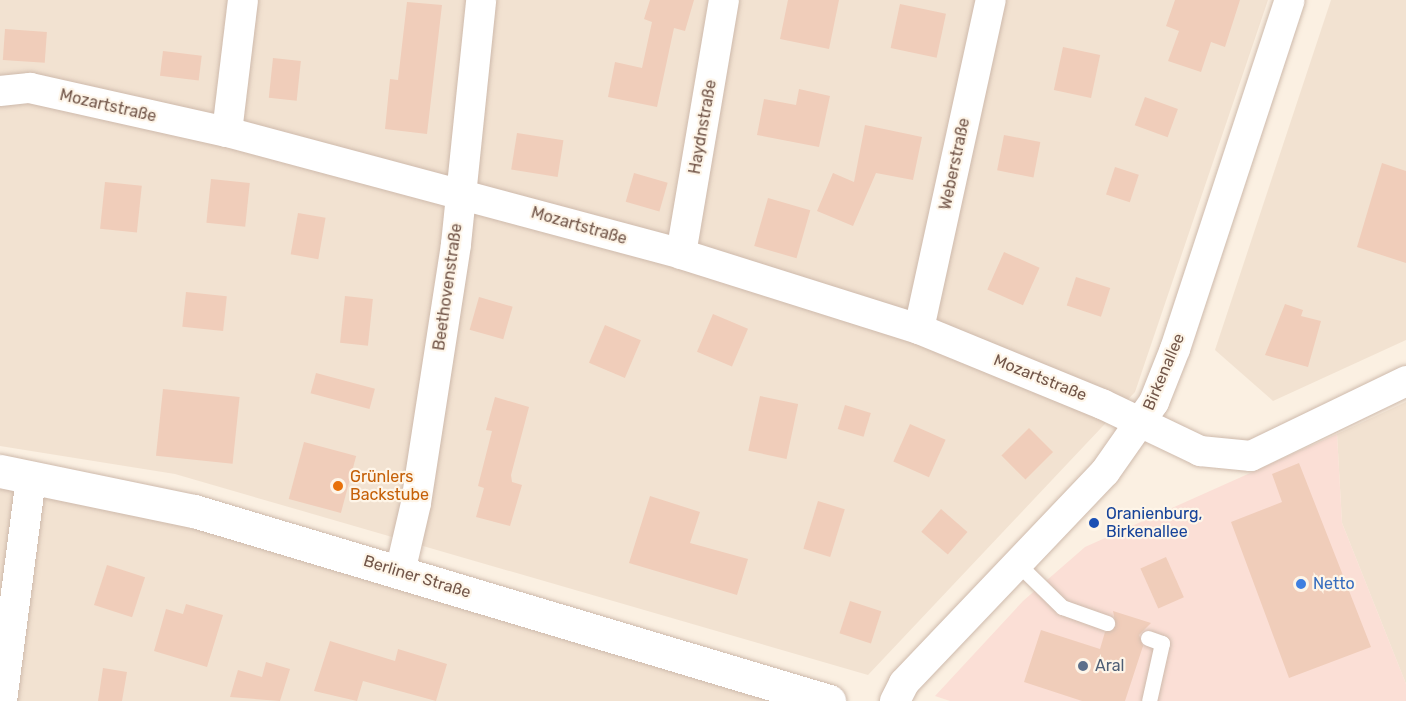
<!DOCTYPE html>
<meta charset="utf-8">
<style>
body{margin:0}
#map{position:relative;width:1406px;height:701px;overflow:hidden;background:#fbf0e2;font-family:Rubik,sans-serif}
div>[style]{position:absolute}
.residential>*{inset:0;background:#f2e2d1}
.commercial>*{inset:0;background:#fbdfd6}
.building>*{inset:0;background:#f0cdba;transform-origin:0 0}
.roads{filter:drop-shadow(0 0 2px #cebaac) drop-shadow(0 0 2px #cebaac)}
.lane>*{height:15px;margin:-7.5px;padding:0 7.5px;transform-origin:7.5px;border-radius:7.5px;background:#fff}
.street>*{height:30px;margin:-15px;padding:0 15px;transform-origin:15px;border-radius:15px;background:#fff}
.secondary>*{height:33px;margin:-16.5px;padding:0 16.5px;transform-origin:16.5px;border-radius:16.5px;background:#fff}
.dots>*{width:16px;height:16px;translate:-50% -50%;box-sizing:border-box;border:3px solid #fef5e8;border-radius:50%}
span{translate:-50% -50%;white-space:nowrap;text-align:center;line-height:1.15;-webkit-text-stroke:4.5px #fef5e8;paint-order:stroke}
.street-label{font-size:16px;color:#725649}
.food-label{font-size:16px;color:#c56008}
.left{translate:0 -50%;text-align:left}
.transit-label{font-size:16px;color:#164399}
.shop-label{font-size:16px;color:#366cbe}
.service-label{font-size:16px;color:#4e5e75}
</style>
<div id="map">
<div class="residential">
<div style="clip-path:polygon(0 0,1268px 0,1135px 392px,868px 675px,175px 474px,0 446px)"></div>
<div style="clip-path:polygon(1331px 0,1406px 0,1406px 340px,1273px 401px,1215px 350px)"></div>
<div style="clip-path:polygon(1406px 402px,1406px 684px,1342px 523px,1337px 434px)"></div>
<div style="clip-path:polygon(0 485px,198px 528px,776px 701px,0 701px)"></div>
</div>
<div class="commercial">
<div style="clip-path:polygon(1337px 434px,1342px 523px,1406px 684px,1406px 701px,950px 701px,935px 696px,1023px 601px,1085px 547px)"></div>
</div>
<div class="building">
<div style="clip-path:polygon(650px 0,694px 0,685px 31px,674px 28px,657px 107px,608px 97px,615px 62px,642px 68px,652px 22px,644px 19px)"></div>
<div style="clip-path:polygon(788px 0,839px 0,829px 49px,780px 39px)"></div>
<div style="clip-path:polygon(1175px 0,1240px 0,1225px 47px,1211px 42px,1201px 72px,1168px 61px,1179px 31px,1166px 26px)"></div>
<div style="clip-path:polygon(407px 2px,442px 5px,427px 134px,385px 129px,390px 79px,398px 80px)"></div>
<div style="left:900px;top:4px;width:47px;height:45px;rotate:12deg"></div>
<div style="left:5px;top:29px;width:42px;height:31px;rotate:4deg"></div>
<div style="left:1063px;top:47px;width:38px;height:44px;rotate:12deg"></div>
<div style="left:163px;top:51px;width:39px;height:25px;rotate:7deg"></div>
<div style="left:273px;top:58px;width:28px;height:40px;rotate:6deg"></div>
<div style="clip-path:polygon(799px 89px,830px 96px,819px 147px,757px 135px,764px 99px,796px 105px)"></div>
<div style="left:1145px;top:97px;width:35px;height:30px;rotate:20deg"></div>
<div style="clip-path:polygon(865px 125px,922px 137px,913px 180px,876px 173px,853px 226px,817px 211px,833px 173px,854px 182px)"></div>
<div style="left:517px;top:133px;width:47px;height:37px;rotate:9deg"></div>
<div style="left:1004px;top:135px;width:37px;height:36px;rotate:11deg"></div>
<div style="clip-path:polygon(1382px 163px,1406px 171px,1406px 263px,1357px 247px)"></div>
<div style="left:1115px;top:167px;width:25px;height:29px;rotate:18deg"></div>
<div style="left:634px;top:173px;width:35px;height:30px;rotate:16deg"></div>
<div style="left:211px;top:179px;width:39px;height:44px;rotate:6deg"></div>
<div style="left:105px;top:182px;width:37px;height:47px;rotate:6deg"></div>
<div style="left:768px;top:198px;width:44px;height:50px;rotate:16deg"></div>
<div style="left:298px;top:213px;width:28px;height:42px;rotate:10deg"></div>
<div style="left:1004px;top:252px;width:39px;height:41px;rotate:24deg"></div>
<div style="left:1076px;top:277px;width:36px;height:30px;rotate:18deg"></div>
<div style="left:186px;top:292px;width:41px;height:35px;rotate:6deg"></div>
<div style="left:345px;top:296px;width:28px;height:47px;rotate:6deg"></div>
<div style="left:479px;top:297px;width:35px;height:34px;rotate:16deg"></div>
<div style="clip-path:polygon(1285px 304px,1303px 310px,1301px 316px,1321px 321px,1308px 367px,1265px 355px)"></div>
<div style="left:713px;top:314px;width:38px;height:41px;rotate:23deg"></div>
<div style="left:605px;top:325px;width:39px;height:41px;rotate:23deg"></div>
<div style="left:316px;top:373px;width:61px;height:21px;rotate:15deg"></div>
<div style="left:163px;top:389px;width:77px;height:67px;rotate:6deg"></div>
<div style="left:760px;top:396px;width:39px;height:56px;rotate:12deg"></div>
<div style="clip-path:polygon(495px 397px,529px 407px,511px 475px,512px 482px,522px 485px,510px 526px,476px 517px,484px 488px,478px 486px,492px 431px,486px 430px)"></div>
<div style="left:845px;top:405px;width:27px;height:25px;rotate:17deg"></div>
<div style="left:910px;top:424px;width:39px;height:41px;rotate:24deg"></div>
<div style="left:1029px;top:428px;width:34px;height:39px;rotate:45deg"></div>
<div style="left:304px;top:442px;width:54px;height:59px;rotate:15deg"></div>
<div style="clip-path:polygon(1299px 463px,1371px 647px,1289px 678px,1231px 522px,1282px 502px,1272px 474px)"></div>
<div style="clip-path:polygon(650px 496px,700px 512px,690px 543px,748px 559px,737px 595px,629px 563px)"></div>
<div style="left:818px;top:501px;width:28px;height:50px;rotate:17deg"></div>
<div style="left:941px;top:509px;width:35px;height:30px;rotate:41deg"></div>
<div style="left:1166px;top:557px;width:44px;height:28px;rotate:66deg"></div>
<div style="left:107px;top:565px;width:40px;height:42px;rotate:18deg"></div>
<div style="left:850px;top:601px;width:33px;height:34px;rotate:18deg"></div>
<div style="clip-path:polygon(186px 604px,223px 615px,207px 667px,154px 651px,166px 609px,183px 614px)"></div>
<div style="clip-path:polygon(1113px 611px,1151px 623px,1139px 635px,1143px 646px,1125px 701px,1082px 701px,1024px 682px,1041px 630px,1100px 649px,1105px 632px,1116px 626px)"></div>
<div style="clip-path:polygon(330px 641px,395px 661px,398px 649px,447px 664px,436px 701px,363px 681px,357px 701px,314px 691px)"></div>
<div style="clip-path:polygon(266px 662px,290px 669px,280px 701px,230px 697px,238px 670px,262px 677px)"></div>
<div style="clip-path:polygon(103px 668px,127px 672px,122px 701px,98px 701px)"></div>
</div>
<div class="roads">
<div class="lane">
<div style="left:1018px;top:564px;width:62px;rotate:44.3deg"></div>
<div style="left:1062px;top:607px;width:48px;rotate:19.6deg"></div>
<div style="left:1148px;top:638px;width:15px;rotate:20deg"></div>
<div style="left:1162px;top:643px;width:59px;rotate:102.6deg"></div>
</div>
<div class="street">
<div style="left:0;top:91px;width:30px;rotate:-6deg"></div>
<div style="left:30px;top:88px;width:202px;rotate:12.6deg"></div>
<div style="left:227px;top:132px;width:470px;rotate:15deg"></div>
<div style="left:681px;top:254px;width:250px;rotate:17.5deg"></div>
<div style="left:919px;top:329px;width:198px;rotate:22.3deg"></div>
<div style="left:1102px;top:404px;width:109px;rotate:25.6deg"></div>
<div style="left:1200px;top:451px;width:51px;rotate:5.6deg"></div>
<div style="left:1251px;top:456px;width:172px;rotate:-25.8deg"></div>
<div style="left:227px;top:132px;width:133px;rotate:-83.1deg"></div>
<div style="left:681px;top:254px;width:258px;rotate:-80.4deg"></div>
<div style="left:919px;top:329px;width:337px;rotate:-77.7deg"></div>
<div style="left:400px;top:572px;width:71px;rotate:-76.9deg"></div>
<div style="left:416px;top:503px;width:262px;rotate:-81.2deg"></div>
<div style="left:456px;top:244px;width:245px;rotate:-84.1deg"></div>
<div style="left:2px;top:701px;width:226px;rotate:-82.6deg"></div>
<div style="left:895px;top:701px;width:20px;rotate:-63deg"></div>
<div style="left:904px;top:683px;width:291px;rotate:-46.4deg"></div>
<div style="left:1105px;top:472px;width:85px;rotate:-55deg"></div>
<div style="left:1154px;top:402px;width:57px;rotate:-68.4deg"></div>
<div style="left:1175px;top:349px;width:367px;rotate:-71.8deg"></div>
</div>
<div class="secondary">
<div style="left:0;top:471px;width:198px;rotate:11.7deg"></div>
<div style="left:194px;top:511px;width:663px;rotate:16.66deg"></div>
</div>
</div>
<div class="dots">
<div style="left:338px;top:486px;background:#e8710a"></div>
<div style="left:1094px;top:523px;background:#1a4fb4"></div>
<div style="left:1301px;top:584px;background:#3f7fe0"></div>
<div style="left:1083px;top:666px;background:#5c6f8a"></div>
</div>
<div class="street-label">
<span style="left:108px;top:106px;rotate:13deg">Mozartstraße</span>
<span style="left:703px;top:127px;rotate:-80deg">Haydnstraße</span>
<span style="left:955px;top:164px;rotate:-78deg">Weberstraße</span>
<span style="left:579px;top:226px;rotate:16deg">Mozartstraße</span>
<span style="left:448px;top:287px;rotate:-82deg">Beethovenstraße</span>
<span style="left:1164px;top:372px;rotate:-67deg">Birkenallee</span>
<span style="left:1040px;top:378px;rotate:22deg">Mozartstraße</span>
<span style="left:417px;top:577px;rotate:17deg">Berliner Straße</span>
</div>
<div class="food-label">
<span class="left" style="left:350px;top:486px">Grünlers<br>Backstube</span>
</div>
<div class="transit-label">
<span class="left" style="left:1106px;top:523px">Oranienburg,<br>Birkenallee</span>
</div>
<div class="shop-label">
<span class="left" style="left:1313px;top:584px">Netto</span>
</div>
<div class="service-label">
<span class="left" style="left:1095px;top:666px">Aral</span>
</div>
</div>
